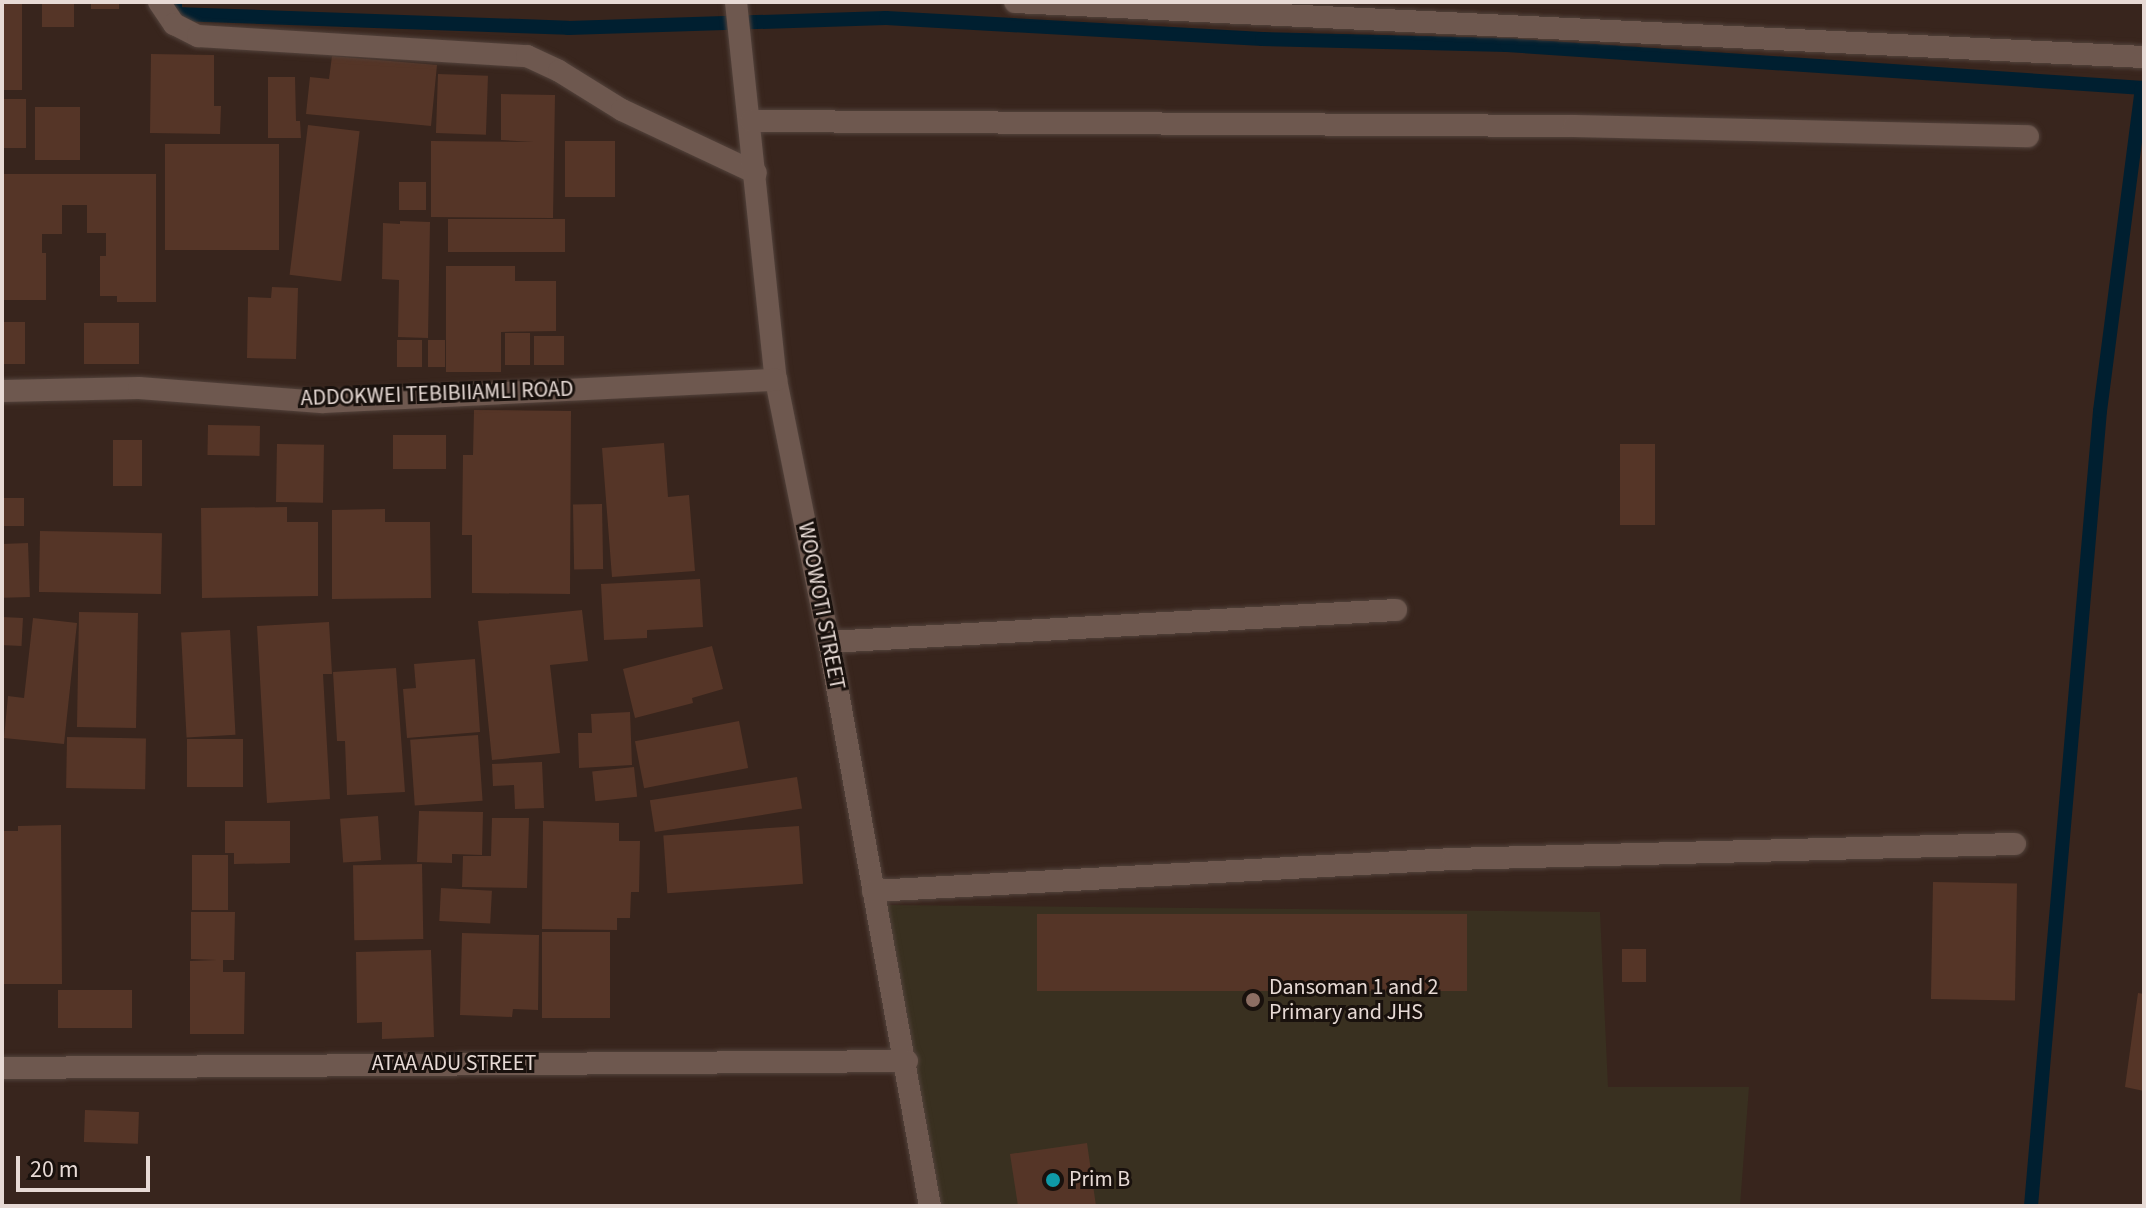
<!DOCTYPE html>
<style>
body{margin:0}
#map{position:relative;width:2146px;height:1208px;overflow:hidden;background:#38251d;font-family:"Source Sans 3",sans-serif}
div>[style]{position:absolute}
.education>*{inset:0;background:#393020}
.stream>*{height:14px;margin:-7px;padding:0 7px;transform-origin:7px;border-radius:7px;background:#001f30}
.building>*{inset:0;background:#553527;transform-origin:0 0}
.roads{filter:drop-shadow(0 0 2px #53433c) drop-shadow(0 0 2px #53433c)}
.minor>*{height:22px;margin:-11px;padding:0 11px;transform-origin:11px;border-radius:11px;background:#6e584f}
.dots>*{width:22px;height:22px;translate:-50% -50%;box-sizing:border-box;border:4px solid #19110d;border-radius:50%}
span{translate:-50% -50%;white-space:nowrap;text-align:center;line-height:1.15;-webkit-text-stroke:6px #19110d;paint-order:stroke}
.street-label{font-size:22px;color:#e7dad5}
.poi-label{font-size:22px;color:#e7dad5}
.left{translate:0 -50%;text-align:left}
.frame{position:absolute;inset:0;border:4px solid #e7dad5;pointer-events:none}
.scale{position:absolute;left:16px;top:1156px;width:134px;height:36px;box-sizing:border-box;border:4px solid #e7dad5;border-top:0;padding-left:10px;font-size:24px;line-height:28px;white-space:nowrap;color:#e7dad5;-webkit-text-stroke:6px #19110d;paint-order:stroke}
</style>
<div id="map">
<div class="education">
<div style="clip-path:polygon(887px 905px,1600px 912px,1608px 1087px,1749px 1087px,1740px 1206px,938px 1206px)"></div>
</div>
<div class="stream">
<div style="left:175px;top:2px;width:12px;rotate:90deg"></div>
<div style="left:175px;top:14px;width:393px;rotate:2deg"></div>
<div style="left:568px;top:28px;width:318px;rotate:-1.8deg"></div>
<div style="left:886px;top:18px;width:377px;rotate:3.2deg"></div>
<div style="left:1262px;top:39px;width:245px;rotate:1.4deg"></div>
<div style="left:1507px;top:45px;width:638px;rotate:3.86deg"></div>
<div style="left:2031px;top:1206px;width:798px;rotate:-85.04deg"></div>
<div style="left:2100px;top:411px;width:326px;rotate:-82.6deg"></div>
</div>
<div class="building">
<div style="left:2px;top:2px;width:20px;height:88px"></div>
<div style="left:42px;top:2px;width:32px;height:25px"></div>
<div style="left:91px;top:2px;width:28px;height:7px"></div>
<div style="clip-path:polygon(151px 54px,214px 55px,214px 106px,221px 106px,220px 134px,150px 133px)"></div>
<div style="clip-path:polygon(332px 56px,437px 65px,431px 126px,306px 114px,310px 77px,329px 79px)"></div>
<div style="left:438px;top:74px;width:50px;height:59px;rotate:2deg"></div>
<div style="clip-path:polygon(268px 77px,295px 77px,296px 121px,300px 121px,301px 138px,268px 138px)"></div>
<div style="clip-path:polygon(501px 94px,555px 95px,553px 218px,431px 217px,431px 141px,534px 142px,501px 140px)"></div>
<div style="left:2px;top:99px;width:24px;height:49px"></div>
<div style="left:35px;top:107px;width:45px;height:53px"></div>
<div style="left:308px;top:125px;width:52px;height:151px;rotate:7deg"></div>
<div style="left:565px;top:141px;width:50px;height:56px"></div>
<div style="left:165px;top:144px;width:114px;height:106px"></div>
<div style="clip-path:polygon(2px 174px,156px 174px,156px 302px,117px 302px,117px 296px,100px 296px,100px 256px,106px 256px,106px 233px,87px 233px,87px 205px,62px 205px,62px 234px,42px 234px,42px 253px,46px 253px,46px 300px,2px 300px)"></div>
<div style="left:399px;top:182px;width:27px;height:28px"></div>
<div style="left:448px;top:219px;width:117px;height:33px"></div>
<div style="clip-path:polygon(400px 221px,430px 222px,428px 338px,398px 337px,399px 280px,382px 279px,383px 223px,400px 224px)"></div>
<div style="clip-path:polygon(446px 266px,515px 266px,515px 281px,556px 281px,556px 331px,501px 332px,501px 372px,446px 372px)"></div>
<div style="clip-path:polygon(272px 287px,298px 288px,296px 359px,247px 358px,248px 297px,271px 298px)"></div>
<div style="left:2px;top:322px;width:23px;height:42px"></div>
<div style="left:84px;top:323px;width:55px;height:41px"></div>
<div style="left:505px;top:333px;width:25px;height:32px"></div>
<div style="left:534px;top:336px;width:30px;height:29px"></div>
<div style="left:397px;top:340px;width:25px;height:27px"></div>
<div style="left:428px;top:340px;width:17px;height:27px"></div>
<div style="clip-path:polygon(474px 410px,571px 411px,570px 594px,472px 593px,472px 535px,462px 535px,463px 455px,473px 455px)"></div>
<div style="left:208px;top:425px;width:52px;height:30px;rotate:1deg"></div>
<div style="left:446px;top:435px;width:34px;height:53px;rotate:90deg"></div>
<div style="left:113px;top:440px;width:29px;height:46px"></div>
<div style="clip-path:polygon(664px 443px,668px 497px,689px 495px,695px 571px,612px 577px,602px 448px)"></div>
<div style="left:277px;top:444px;width:47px;height:58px;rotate:1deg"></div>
<div style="left:1620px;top:444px;width:35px;height:81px"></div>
<div style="left:24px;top:498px;width:28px;height:22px;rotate:90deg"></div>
<div style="left:602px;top:504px;width:65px;height:29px;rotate:89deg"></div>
<div style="clip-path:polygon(287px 507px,287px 522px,318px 522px,318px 596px,202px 598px,201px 508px)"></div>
<div style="clip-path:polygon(385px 509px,385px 522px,430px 522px,431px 598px,332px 599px,332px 510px)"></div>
<div style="left:40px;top:531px;width:122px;height:61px;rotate:1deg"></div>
<div style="left:28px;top:543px;width:54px;height:26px;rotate:88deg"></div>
<div style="clip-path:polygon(700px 579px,703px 627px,647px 630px,647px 638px,604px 640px,601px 584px)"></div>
<div style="clip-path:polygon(582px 610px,588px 661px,550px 665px,560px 753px,492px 760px,478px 621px)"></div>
<div style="left:79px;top:612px;width:59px;height:115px;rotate:1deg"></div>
<div style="left:2px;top:617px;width:21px;height:28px;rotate:3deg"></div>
<div style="clip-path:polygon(33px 618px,77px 623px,64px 744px,4px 738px,8px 696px,24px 698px)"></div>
<div style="clip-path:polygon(329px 622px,332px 674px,323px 674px,330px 799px,267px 803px,257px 626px)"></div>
<div style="left:230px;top:630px;width:105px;height:49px;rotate:87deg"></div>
<div style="clip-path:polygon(712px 646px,723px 689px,692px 698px,693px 703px,635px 718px,623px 669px)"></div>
<div style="clip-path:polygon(475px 659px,480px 732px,407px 738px,403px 689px,416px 688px,414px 664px)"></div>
<div style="clip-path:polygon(396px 668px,405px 792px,347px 795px,345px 741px,337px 741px,333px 672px)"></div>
<div style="clip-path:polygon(630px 712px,632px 765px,579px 768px,578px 733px,592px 733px,591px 714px)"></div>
<div style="left:739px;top:721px;width:48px;height:106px;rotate:79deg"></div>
<div style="left:478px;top:735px;width:66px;height:68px;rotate:86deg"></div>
<div style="left:67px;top:737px;width:79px;height:51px;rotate:1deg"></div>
<div style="left:187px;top:739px;width:56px;height:48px"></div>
<div style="clip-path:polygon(542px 762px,544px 808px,515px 809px,514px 785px,493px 786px,492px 764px)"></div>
<div style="left:634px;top:767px;width:30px;height:42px;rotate:84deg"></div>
<div style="left:797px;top:777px;width:32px;height:149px;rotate:81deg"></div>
<div style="clip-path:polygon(419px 811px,483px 812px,482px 855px,452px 854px,452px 863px,417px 862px)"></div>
<div style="left:378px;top:816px;width:44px;height:38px;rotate:86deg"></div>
<div style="clip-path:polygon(492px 818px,529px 818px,527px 888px,462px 887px,463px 856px,491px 856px)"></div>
<div style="clip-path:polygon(225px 821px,290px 821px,290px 863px,234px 864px,234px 853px,225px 853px)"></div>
<div style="clip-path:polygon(543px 821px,619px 823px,619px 841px,640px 841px,639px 892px,631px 892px,630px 918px,617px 918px,617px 930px,542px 929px)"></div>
<div style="clip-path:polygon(61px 825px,62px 984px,2px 984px,2px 831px,18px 831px,18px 826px)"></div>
<div style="left:799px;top:826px;width:58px;height:136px;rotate:86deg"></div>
<div style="left:192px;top:855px;width:36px;height:55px"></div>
<div style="left:422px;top:864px;width:75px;height:69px;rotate:89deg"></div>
<div style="left:1933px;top:882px;width:84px;height:117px;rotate:1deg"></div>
<div style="left:441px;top:888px;width:51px;height:33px;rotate:3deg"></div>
<div style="clip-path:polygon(191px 912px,235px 912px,234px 960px,223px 960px,223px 972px,245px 972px,244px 1034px,190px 1034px,190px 961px,217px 960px,191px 959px)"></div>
<div style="left:1037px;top:914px;width:430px;height:77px"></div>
<div style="left:542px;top:932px;width:68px;height:86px"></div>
<div style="clip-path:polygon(462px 933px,539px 935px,538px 1010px,513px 1009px,512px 1017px,460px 1015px)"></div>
<div style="left:1622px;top:949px;width:24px;height:33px"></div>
<div style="clip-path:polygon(431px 950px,434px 1037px,382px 1039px,382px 1022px,357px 1023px,356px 952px)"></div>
<div style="left:58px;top:990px;width:74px;height:38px"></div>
<div style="clip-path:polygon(2138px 993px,2144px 994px,2144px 1091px,2125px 1087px)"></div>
<div style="left:85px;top:1110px;width:54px;height:32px;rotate:2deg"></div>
<div style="clip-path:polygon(1087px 1143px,1096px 1206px,1018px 1206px,1010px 1154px)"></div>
</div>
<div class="roads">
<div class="minor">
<div style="left:159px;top:2px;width:27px;rotate:56deg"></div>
<div style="left:174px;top:24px;width:27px;rotate:27deg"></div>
<div style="left:198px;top:36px;width:330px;rotate:3.5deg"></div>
<div style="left:527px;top:56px;width:35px;rotate:25deg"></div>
<div style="left:559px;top:71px;width:74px;rotate:31.8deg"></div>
<div style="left:622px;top:110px;width:148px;rotate:25.2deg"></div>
<div style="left:736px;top:2px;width:380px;rotate:84deg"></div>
<div style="left:776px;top:380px;width:267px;rotate:78.6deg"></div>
<div style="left:829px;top:642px;width:573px;rotate:79.85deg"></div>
<div style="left:1015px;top:2px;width:1130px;rotate:2.79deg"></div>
<div style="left:751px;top:121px;width:823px;rotate:0.35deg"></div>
<div style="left:1574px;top:126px;width:454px;rotate:1.3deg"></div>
<div style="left:2px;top:391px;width:137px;rotate:-1.3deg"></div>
<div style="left:139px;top:388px;width:185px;rotate:4.4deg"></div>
<div style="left:323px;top:402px;width:454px;rotate:-2.8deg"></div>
<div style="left:829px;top:642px;width:568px;rotate:-3.23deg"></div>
<div style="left:873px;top:891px;width:581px;rotate:-3.16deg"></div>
<div style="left:1453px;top:859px;width:562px;rotate:-1.53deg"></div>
<div style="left:2px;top:1068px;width:905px;rotate:-0.44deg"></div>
</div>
</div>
<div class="dots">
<div style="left:1253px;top:1000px;background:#8d6e63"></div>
<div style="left:1053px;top:1180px;background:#0f9aa8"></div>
</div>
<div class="street-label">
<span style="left:437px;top:394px;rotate:-2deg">ADDOKWEI TEBIBIIAMLI ROAD</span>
<span style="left:821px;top:606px;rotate:79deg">WOOWOTI STREET</span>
<span style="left:454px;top:1064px">ATAA ADU STREET</span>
</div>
<div class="poi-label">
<span class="left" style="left:1269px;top:1000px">Dansoman 1 and 2<br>Primary and JHS</span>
<span class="left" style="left:1069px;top:1180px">Prim B</span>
</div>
<div class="frame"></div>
<div class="scale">20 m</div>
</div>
